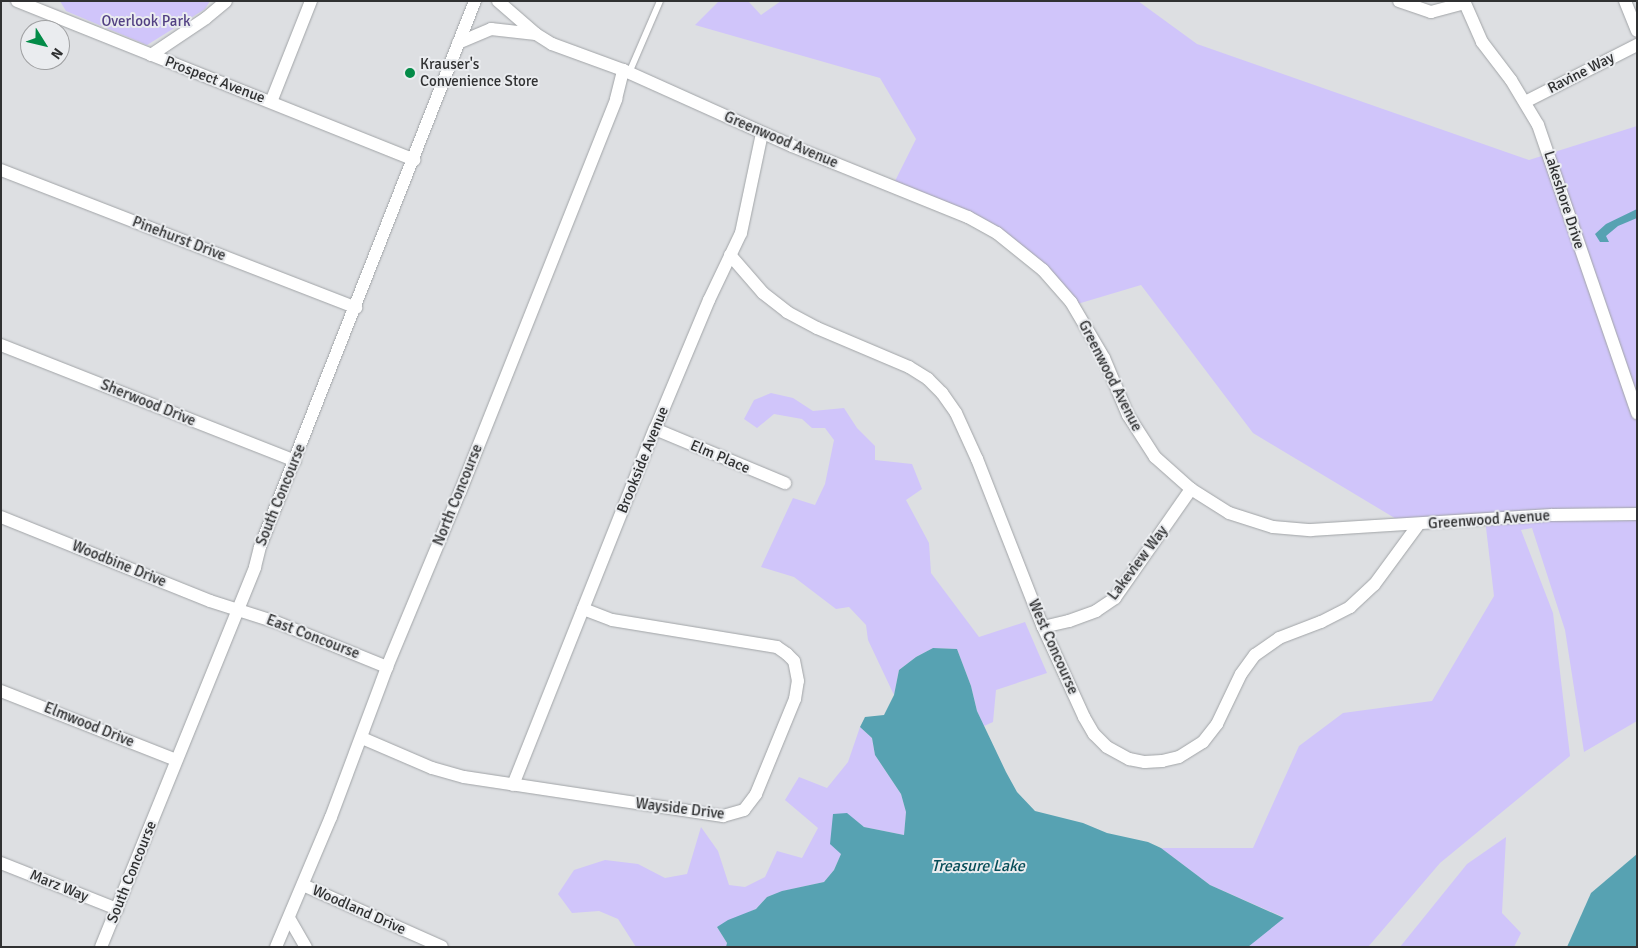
<!DOCTYPE html>
<style>
body{margin:0}
#map{position:relative;width:1638px;height:948px;overflow:hidden;background:#dddfe2;font-family:Signika,sans-serif}
div>[style]{position:absolute}
.green>*{inset:0;background:#d0c5fa}
.water>*{inset:0;background:#57a2b2}
.roads{filter:drop-shadow(0 0 1px #a1a4a7) drop-shadow(0 0 1px #a1a4a7)}
.lane>*{height:6px;margin:-3px;padding:0 3px;transform-origin:3px;border-radius:3px;background:#fff}
.street>*{height:12px;margin:-6px;padding:0 6px;transform-origin:6px;border-radius:6px;background:#fff}
.dots>*{width:14px;height:14px;translate:-50% -50%;box-sizing:border-box;border:2px solid #eaecef;border-radius:50%}
span{translate:-50% -50%;white-space:nowrap;text-align:center;line-height:1.15;-webkit-text-stroke:4px #eaecef;paint-order:stroke}
.park-label{font-size:15px;color:#524083}
.poi-label{font-size:15px;color:#303132}
.left{translate:0 -50%;text-align:left}
.street-label{font-size:15px;color:#303132}
.water-label{font-size:16px;color:#074d58;font-style:italic}
.frame{position:absolute;inset:0;border:2px solid #303132;pointer-events:none}
.north{position:absolute;left:20px;top:20px;width:50px;height:50px;box-sizing:border-box;background:#eaecef;border:1px solid #a0a1a3;border-radius:50%;rotate:126deg;font-size:14px;font-weight:700;line-height:20px;text-align:center;color:#303132}
.north::after{content:'';display:block;margin:auto;width:18px;height:22px;background:#038b48;clip-path:polygon(50% 0,100% 100%,50% 72%,0 100%)}
</style>
<div id="map">
<div class="green">
<div style="clip-path:polygon(60px 1px,210px 1px,205px 9px,147px 45px,66px 11px)"></div>
<div style="clip-path:polygon(719px 1px,748px 1px,761px 15px,781px 1px,1138px 1px,1197px 44px,1529px 160px,1637px 126px,1637px 721px,1584px 752px,1565px 630px,1532px 528px,1521px 530px,1553px 613px,1570px 756px,1440px 863px,1368px 947px,1248px 947px,1283px 917px,1210px 885px,1161px 848px,1253px 848px,1299px 746px,1343px 713px,1432px 701px,1494px 596px,1485px 519px,1398px 520px,1253px 433px,1141px 285px,1074px 305px,974px 217px,894px 183px,916px 139px,880px 78px,695px 25px)"></div>
<div style="clip-path:polygon(771px 393px,793px 398px,813px 411px,844px 408px,857px 428px,875px 446px,875px 460px,912px 464px,922px 489px,906px 500px,929px 543px,931px 573px,979px 637px,1025px 622px,1047px 673px,996px 690px,993px 722px,984px 726px,977px 711px,971px 686px,957px 649px,933px 648px,916px 657px,899px 670px,894px 695px,868px 640px,866px 625px,849px 607px,836px 609px,794px 577px,761px 567px,793px 498px,815px 505px,825px 484px,834px 440px,825px 428px,812px 428px,802px 419px,774px 414px,757px 428px,744px 419px,754px 400px)"></div>
<div style="clip-path:polygon(860px 727px,872px 738px,875px 755px,901px 794px,906px 812px,904px 835px,864px 827px,847px 814px,833px 814px,833px 827px,841px 854px,834px 870px,824px 882px,783px 891px,767px 897px,756px 909px,717px 927px,727px 943px,726px 947px,636px 947px,618px 919px,599px 911px,572px 913px,558px 894px,574px 870px,605px 860px,638px 864px,665px 878px,687px 874px,701px 827px,718px 851px,729px 885px,745px 887px,765px 877px,777px 851px,802px 858px,818px 828px,785px 800px,799px 777px,827px 788px,848px 762px)"></div>
<div style="clip-path:polygon(1506px 837px,1502px 913px,1521px 933px,1514px 947px,1400px 947px,1467px 864px)"></div>
</div>
<div class="water">
<div style="clip-path:polygon(1637px 209px,1637px 218px,1618px 226px,1606px 236px,1609px 242px,1600px 242px,1595px 234px,1606px 224px)"></div>
<div style="clip-path:polygon(933px 648px,957px 649px,971px 686px,977px 711px,1006px 772px,1017px 792px,1035px 811px,1083px 823px,1107px 833px,1148px 842px,1161px 848px,1210px 885px,1284px 918px,1248px 947px,726px 947px,727px 943px,717px 927px,728px 920px,756px 909px,767px 897px,782px 891px,824px 882px,834px 870px,841px 854px,830px 844px,833px 814px,847px 813px,864px 827px,904px 835px,906px 812px,901px 794px,875px 755px,872px 738px,860px 727px,865px 717px,884px 715px,894px 695px,899px 670px,916px 657px)"></div>
<div style="clip-path:polygon(1637px 854px,1637px 947px,1567px 947px,1591px 893px)"></div>
</div>
<div class="roads">
<div class="lane">
<div style="left:629px;top:73px;width:78px;rotate:-66.7deg"></div>
</div>
<div class="street">
<div style="left:17px;top:1px;width:428px;rotate:21.8deg"></div>
<div style="left:498px;top:1px;width:50px;rotate:41deg"></div>
<div style="left:536px;top:34px;width:19px;rotate:32deg"></div>
<div style="left:552px;top:44px;width:76px;rotate:20.1deg"></div>
<div style="left:623px;top:70px;width:185px;rotate:24.2deg"></div>
<div style="left:792px;top:146px;width:190px;rotate:22deg"></div>
<div style="left:968px;top:217px;width:33px;rotate:29deg"></div>
<div style="left:997px;top:233px;width:59px;rotate:38.8deg"></div>
<div style="left:1043px;top:270px;width:43px;rotate:48.8deg"></div>
<div style="left:1071px;top:302px;width:65px;rotate:59.5deg"></div>
<div style="left:1104px;top:358px;width:62px;rotate:67.2deg"></div>
<div style="left:1128px;top:415px;width:50px;rotate:57.3deg"></div>
<div style="left:1155px;top:457px;width:48px;rotate:41.6deg"></div>
<div style="left:1191px;top:489px;width:45px;rotate:32.3deg"></div>
<div style="left:1229px;top:513px;width:46px;rotate:17.7deg"></div>
<div style="left:1273px;top:527px;width:38px;rotate:5deg"></div>
<div style="left:1311px;top:530px;width:241px;rotate:-3.6deg"></div>
<div style="left:1552px;top:515px;width:85px;rotate:-0.7deg"></div>
<div style="left:1399px;top:1px;width:34px;rotate:19deg"></div>
<div style="left:1431px;top:12px;width:34px;rotate:-15deg"></div>
<div style="left:1464px;top:1px;width:45px;rotate:66.3deg"></div>
<div style="left:1482px;top:42px;width:48px;rotate:52.7deg"></div>
<div style="left:1511px;top:80px;width:52px;rotate:59deg"></div>
<div style="left:1538px;top:125px;width:305px;rotate:71deg"></div>
<div style="left:1625px;top:1px;width:32px;rotate:68deg"></div>
<div style="left:458px;top:43px;width:36px;rotate:-23deg"></div>
<div style="left:491px;top:29px;width:45px;rotate:6.3deg"></div>
<div style="left:151px;top:55px;width:66px;rotate:-33.9deg"></div>
<div style="left:206px;top:18px;width:26px;rotate:-40deg"></div>
<div style="left:271px;top:102px;width:109px;rotate:-68.4deg"></div>
<div style="left:1525px;top:102px;width:126px;rotate:-27deg"></div>
<div style="left:1px;top:170px;width:381px;rotate:21.2deg"></div>
<div style="left:730px;top:255px;width:50px;rotate:49deg"></div>
<div style="left:763px;top:293px;width:31px;rotate:38deg"></div>
<div style="left:787px;top:312px;width:34px;rotate:28deg"></div>
<div style="left:817px;top:328px;width:100px;rotate:23deg"></div>
<div style="left:909px;top:367px;width:22px;rotate:32deg"></div>
<div style="left:928px;top:379px;width:20px;rotate:45deg"></div>
<div style="left:942px;top:393px;width:24px;rotate:55deg"></div>
<div style="left:956px;top:413px;width:51px;rotate:65.5deg"></div>
<div style="left:977px;top:459px;width:180px;rotate:68.6deg"></div>
<div style="left:1043px;top:627px;width:99px;rotate:65.5deg"></div>
<div style="left:1084px;top:717px;width:20px;rotate:60deg"></div>
<div style="left:1094px;top:734px;width:18px;rotate:45deg"></div>
<div style="left:1107px;top:747px;width:25px;rotate:29deg"></div>
<div style="left:1129px;top:759px;width:16px;rotate:11deg"></div>
<div style="left:1145px;top:762px;width:17px;rotate:-3deg"></div>
<div style="left:1162px;top:761px;width:17px;rotate:-13deg"></div>
<div style="left:1179px;top:757px;width:28px;rotate:-32deg"></div>
<div style="left:1203px;top:742px;width:23px;rotate:-52deg"></div>
<div style="left:1217px;top:724px;width:55px;rotate:-64.4deg"></div>
<div style="left:1241px;top:674px;width:24px;rotate:-54deg"></div>
<div style="left:1255px;top:655px;width:29px;rotate:-35deg"></div>
<div style="left:1279px;top:638px;width:45px;rotate:-20.9deg"></div>
<div style="left:1321px;top:622px;width:33px;rotate:-27deg"></div>
<div style="left:1350px;top:607px;width:33px;rotate:-43deg"></div>
<div style="left:1374px;top:585px;width:74px;rotate:-53.7deg"></div>
<div style="left:1px;top:345px;width:316px;rotate:21.5deg"></div>
<div style="left:655px;top:429px;width:141px;rotate:22.6deg"></div>
<div style="left:1px;top:517px;width:225px;rotate:21.9deg"></div>
<div style="left:210px;top:601px;width:69px;rotate:17.7deg"></div>
<div style="left:276px;top:622px;width:120px;rotate:22.1deg"></div>
<div style="left:1043px;top:627px;width:27px;rotate:-13deg"></div>
<div style="left:1069px;top:621px;width:29px;rotate:-20deg"></div>
<div style="left:1096px;top:611px;width:23px;rotate:-34deg"></div>
<div style="left:1115px;top:598px;width:133px;rotate:-55.1deg"></div>
<div style="left:1px;top:691px;width:188px;rotate:21.5deg"></div>
<div style="left:362px;top:738px;width:76px;rotate:23.2deg"></div>
<div style="left:432px;top:768px;width:33px;rotate:16deg"></div>
<div style="left:464px;top:777px;width:262px;rotate:8.6deg"></div>
<div style="left:723px;top:816px;width:22px;rotate:-16deg"></div>
<div style="left:744px;top:810px;width:20px;rotate:-53deg"></div>
<div style="left:756px;top:794px;width:103px;rotate:-67.7deg"></div>
<div style="left:795px;top:699px;width:18px;rotate:-81deg"></div>
<div style="left:798px;top:681px;width:20px;rotate:-101deg"></div>
<div style="left:794px;top:661px;width:10px;rotate:-135deg"></div>
<div style="left:787px;top:654px;width:12px;rotate:-145deg"></div>
<div style="left:777px;top:647px;width:167px;rotate:-170.7deg"></div>
<div style="left:612px;top:620px;width:31px;rotate:-159deg"></div>
<div style="left:513px;top:785px;width:383px;rotate:-68.3deg"></div>
<div style="left:655px;top:429px;width:140px;rotate:-67.3deg"></div>
<div style="left:709px;top:300px;width:74px;rotate:-64.5deg"></div>
<div style="left:741px;top:233px;width:102px;rotate:-78.1deg"></div>
<div style="left:1px;top:863px;width:125px;rotate:21.6deg"></div>
<div style="left:303px;top:885px;width:152px;rotate:24deg"></div>
<div style="left:289px;top:918px;width:34px;rotate:60deg"></div>
<div style="left:101px;top:947px;width:410px;rotate:-67.9deg"></div>
<div style="left:255px;top:567px;width:21px;rotate:-76deg"></div>
<div style="left:260px;top:547px;width:587px;rotate:-68.51deg"></div>
<div style="left:276px;top:947px;width:141px;rotate:-67.1deg"></div>
<div style="left:331px;top:817px;width:160px;rotate:-69.5deg"></div>
<div style="left:387px;top:667px;width:190px;rotate:-67.4deg"></div>
<div style="left:460px;top:492px;width:423px;rotate:-68.3deg"></div>
<div style="left:616px;top:99px;width:30px;rotate:-76deg"></div>
</div>
</div>
<div class="dots">
<div style="left:410px;top:73px;background:#038b48"></div>
</div>
<div class="park-label">
<span style="left:146px;top:22px">Overlook Park</span>
</div>
<div class="poi-label">
<span class="left" style="left:420px;top:73px">Krauser's<br>Convenience Store</span>
</div>
<div class="street-label">
<span style="left:1581px;top:73px;rotate:-27deg">Ravine Way</span>
<span style="left:215px;top:80px;rotate:21deg">Prospect Avenue</span>
<span style="left:781px;top:140px;rotate:23deg">Greenwood Avenue</span>
<span style="left:1564px;top:200px;rotate:72deg">Lakeshore Drive</span>
<span style="left:179px;top:239px;rotate:21deg">Pinehurst Drive</span>
<span style="left:1110px;top:376px;rotate:63deg">Greenwood Avenue</span>
<span style="left:148px;top:403px;rotate:22deg">Sherwood Drive</span>
<span style="left:720px;top:457px;rotate:23deg">Elm Place</span>
<span style="left:643px;top:460px;rotate:-68deg">Brookside Avenue</span>
<span style="left:281px;top:495px;rotate:-68deg">South Concourse</span>
<span style="left:458px;top:495px;rotate:-68deg">North Concourse</span>
<span style="left:1489px;top:520px;rotate:-4deg">Greenwood Avenue</span>
<span style="left:1138px;top:563px;rotate:-53deg">Lakeview Way</span>
<span style="left:119px;top:564px;rotate:22deg">Woodbine Drive</span>
<span style="left:313px;top:637px;rotate:21deg">East Concourse</span>
<span style="left:1053px;top:647px;rotate:66deg">West Concourse</span>
<span style="left:89px;top:725px;rotate:22deg">Elmwood Drive</span>
<span style="left:680px;top:809px;rotate:7deg">Wayside Drive</span>
<span style="left:132px;top:872px;rotate:-68deg">South Concourse</span>
<span style="left:59px;top:886px;rotate:22deg">Marz Way</span>
<span style="left:359px;top:910px;rotate:24deg">Woodland Drive</span>
</div>
<div class="water-label">
<span style="left:978px;top:866px">Treasure Lake</span>
</div>
<div class="frame"></div>
<div class="north">N</div>
</div>
